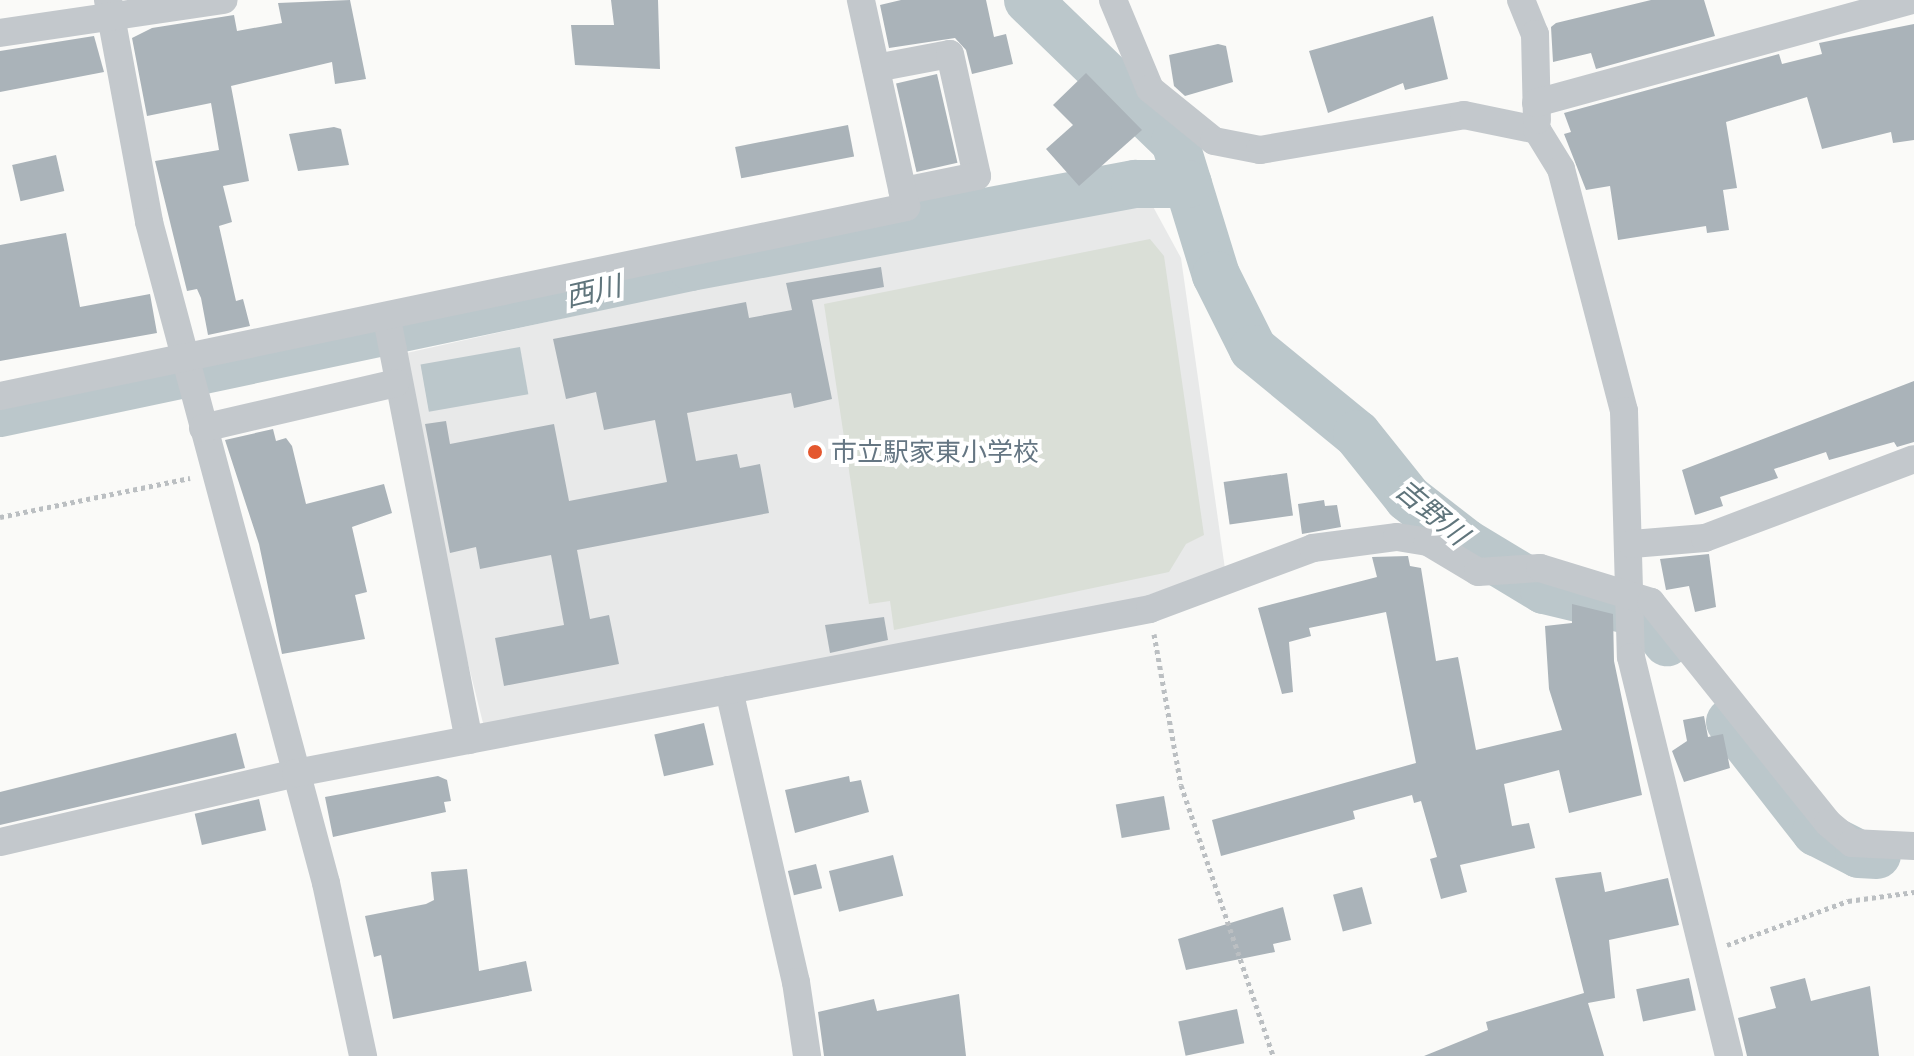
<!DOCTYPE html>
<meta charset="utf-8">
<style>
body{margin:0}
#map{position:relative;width:1914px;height:1056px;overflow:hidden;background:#fafaf8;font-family:"PT Sans","Noto Sans JP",sans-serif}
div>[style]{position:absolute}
.built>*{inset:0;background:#e8e9e9}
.green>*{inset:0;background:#dadfd7}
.water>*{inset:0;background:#bbc7cb;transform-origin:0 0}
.river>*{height:48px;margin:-24px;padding:0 24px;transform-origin:24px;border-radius:24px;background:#bbc7cb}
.building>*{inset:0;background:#aab3b9;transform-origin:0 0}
.path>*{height:5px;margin-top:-2.5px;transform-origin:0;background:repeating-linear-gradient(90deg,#bbbfc2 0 4px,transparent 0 8px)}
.minor>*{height:28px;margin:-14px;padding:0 14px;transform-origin:14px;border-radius:14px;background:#c3c8cc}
.dots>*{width:22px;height:22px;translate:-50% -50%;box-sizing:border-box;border:4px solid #fff;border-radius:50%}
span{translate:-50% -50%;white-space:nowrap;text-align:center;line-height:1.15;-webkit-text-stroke:8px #fff;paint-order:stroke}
.poi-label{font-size:26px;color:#657683}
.left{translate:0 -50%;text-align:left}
.water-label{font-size:28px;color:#60757c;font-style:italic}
</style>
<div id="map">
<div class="built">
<div style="clip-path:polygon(1150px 201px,1181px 258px,1225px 569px,1142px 597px,485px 731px,440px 551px,402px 354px,984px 225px)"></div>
</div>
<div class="green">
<div style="clip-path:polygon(1150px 239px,1164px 256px,1204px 535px,1186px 544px,1169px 572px,894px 630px,890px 601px,869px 604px,824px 304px)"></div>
</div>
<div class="water">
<div style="left:520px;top:347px;width:48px;height:101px;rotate:80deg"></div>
</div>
<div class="river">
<div style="left:1028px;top:0;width:204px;rotate:44deg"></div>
<div style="left:1175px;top:142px;width:139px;rotate:72.9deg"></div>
<div style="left:1216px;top:275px;width:83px;rotate:63.4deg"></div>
<div style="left:1253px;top:349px;width:134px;rotate:39.3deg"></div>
<div style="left:1357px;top:434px;width:82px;rotate:51.4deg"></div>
<div style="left:1408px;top:498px;width:73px;rotate:37.8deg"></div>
<div style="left:1466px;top:543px;width:91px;rotate:31.1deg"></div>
<div style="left:1544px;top:590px;width:104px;rotate:13.4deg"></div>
<div style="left:1645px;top:614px;width:36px;rotate:52deg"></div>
<div style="left:0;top:413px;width:706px;rotate:-11.93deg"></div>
<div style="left:691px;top:267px;width:452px;rotate:-10.6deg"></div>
<div style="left:1135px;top:184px;width:53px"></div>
<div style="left:1730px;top:722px;width:140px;rotate:52deg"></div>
<div style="left:1816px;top:832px;width:48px;rotate:27.1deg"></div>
<div style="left:1859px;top:854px;width:18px;rotate:3deg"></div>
</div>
<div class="building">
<div style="clip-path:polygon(350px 0,366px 79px,335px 84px,332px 62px,231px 86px,249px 181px,223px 186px,232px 222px,219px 226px,236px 301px,243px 299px,250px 326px,208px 335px,201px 298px,197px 289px,187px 291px,155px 161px,219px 150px,211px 103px,147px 116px,132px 38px,152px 28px,234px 15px,237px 31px,282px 23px,278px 3px)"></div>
<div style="clip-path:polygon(611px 0,658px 0,660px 69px,575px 65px,571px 25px,614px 25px)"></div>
<div style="clip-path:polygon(901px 0,986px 0,994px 37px,1006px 34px,1013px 64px,972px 74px,966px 50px,955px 38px,889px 48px,880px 5px)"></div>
<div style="clip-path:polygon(1651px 0,1704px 0,1715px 36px,1596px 69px,1591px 53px,1553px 62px,1551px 27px,1556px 23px)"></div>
<div style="clip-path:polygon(1433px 16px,1448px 79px,1405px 90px,1403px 83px,1328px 113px,1309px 51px)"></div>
<div style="clip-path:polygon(1914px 24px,1914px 140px,1893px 143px,1891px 132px,1822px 149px,1807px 97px,1726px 122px,1737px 188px,1723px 190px,1729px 230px,1707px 233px,1706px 226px,1618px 240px,1610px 186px,1586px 190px,1564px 134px,1571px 132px,1564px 113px,1779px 54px,1782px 64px,1822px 54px,1819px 43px)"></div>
<div style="clip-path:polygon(94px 36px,104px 72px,0 92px,0 51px)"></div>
<div style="clip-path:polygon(1218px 44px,1226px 46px,1233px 82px,1185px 96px,1174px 86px,1169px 55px)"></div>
<div style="clip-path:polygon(1086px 73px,1142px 130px,1079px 186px,1046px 149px,1073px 125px,1053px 105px)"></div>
<div style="left:937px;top:74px;width:91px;height:42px;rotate:77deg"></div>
<div style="left:848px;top:125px;width:32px;height:115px;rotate:79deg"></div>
<div style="clip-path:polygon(334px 127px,341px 129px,349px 165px,298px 171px,289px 134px)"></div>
<div style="left:56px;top:155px;width:37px;height:45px;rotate:77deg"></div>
<div style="clip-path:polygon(66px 233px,80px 307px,150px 294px,157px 333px,0 361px,0 245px)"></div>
<div style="clip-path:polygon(881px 267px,884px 287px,812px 300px,832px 399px,794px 408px,791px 393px,687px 413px,696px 461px,737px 454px,740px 468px,760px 464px,769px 513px,577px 550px,590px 619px,609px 615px,619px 664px,504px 686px,495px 638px,564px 625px,551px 555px,480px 569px,476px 547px,450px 553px,425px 424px,446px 421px,450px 444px,554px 424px,569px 501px,667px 482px,655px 420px,604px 430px,596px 392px,566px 399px,553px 339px,746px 302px,749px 318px,792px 310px,786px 283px)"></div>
<div style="clip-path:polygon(1914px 381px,1914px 442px,1897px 447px,1894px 442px,1829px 460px,1826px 452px,1774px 469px,1778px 478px,1720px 497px,1723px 506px,1695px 515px,1682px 470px)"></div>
<div style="clip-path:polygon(273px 429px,276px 441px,286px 438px,292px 446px,306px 504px,384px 484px,392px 513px,352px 527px,367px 592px,355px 595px,365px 639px,282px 654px,259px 544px,225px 440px)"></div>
<div style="left:1287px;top:473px;width:43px;height:64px;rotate:82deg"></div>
<div style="clip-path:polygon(1324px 500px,1325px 506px,1337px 505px,1341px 527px,1302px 534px,1298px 504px)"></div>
<div style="clip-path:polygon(1709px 554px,1716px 607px,1695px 612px,1689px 586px,1666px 590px,1660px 559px)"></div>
<div style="clip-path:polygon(1408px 556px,1410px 566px,1421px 568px,1436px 661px,1458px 657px,1476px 750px,1562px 730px,1549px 689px,1545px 626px,1572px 623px,1572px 604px,1613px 614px,1614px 661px,1642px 795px,1569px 813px,1559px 770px,1504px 784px,1512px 826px,1529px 823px,1535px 848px,1460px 865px,1467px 892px,1441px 899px,1430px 859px,1437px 857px,1421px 801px,1414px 803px,1412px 795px,1353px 811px,1355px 819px,1221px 856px,1212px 820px,1416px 763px,1386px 612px,1309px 628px,1311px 636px,1289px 642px,1293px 692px,1282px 694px,1258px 608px,1377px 577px,1372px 557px)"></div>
<div style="clip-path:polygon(884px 617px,888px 640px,830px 653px,825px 625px)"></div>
<div style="clip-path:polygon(1704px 716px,1708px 737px,1723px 734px,1730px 768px,1684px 782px,1672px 751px,1687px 741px,1683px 720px)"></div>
<div style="left:704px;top:723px;width:43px;height:51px;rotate:77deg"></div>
<div style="clip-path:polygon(236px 733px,245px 768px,0 825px,0 792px)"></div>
<div style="clip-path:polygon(438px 776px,447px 780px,451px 801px,444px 802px,446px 812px,333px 837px,325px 797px)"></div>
<div style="clip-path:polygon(849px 776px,850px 782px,861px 780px,869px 812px,795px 833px,785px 790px)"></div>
<div style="left:1164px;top:796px;width:34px;height:49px;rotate:80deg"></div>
<div style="left:259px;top:799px;width:32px;height:66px;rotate:77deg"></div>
<div style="left:893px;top:855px;width:42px;height:66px;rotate:76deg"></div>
<div style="left:816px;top:864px;width:25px;height:29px;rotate:76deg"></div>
<div style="clip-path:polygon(467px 869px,479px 971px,526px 961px,532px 991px,393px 1019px,381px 955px,374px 957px,365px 916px,426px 904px,434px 900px,431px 872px)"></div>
<div style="clip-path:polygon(1601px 872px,1605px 892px,1668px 878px,1679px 925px,1609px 940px,1615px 998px,1588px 1003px,1604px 1056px,1424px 1056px,1488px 1030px,1486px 1022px,1584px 993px,1555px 878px)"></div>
<div style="left:1362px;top:887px;width:38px;height:30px;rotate:75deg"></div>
<div style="clip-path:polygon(1283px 907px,1291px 940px,1273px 944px,1275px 952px,1186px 970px,1178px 939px)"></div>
<div style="left:1689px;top:978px;width:33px;height:54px;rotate:78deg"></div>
<div style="clip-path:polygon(1805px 978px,1811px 1001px,1870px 986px,1879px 1056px,1747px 1056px,1738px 1018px,1776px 1008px,1770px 987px)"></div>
<div style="clip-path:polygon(959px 994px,966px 1056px,824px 1056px,818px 1012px,874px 999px,877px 1011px)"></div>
<div style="left:1237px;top:1009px;width:35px;height:60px;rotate:78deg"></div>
</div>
<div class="path">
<div style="left:0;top:517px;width:194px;rotate:-11.6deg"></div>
<div style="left:1154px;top:634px;width:153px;rotate:79.9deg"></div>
<div style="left:1181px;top:785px;width:286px;rotate:71.2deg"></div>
<div style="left:1727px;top:945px;width:129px;rotate:-20deg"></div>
<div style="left:1848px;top:901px;width:67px;rotate:-7.8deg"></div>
</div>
<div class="minor">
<div style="left:108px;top:0;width:226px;rotate:79.5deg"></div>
<div style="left:149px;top:222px;width:684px;rotate:75.01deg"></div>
<div style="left:326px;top:883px;width:177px;rotate:77.9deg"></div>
<div style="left:1113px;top:0;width:96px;rotate:67.4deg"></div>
<div style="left:1150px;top:89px;width:82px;rotate:39.1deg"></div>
<div style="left:1214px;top:141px;width:47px;rotate:11.1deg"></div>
<div style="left:1260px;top:150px;width:207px;rotate:-9.7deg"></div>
<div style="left:1464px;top:115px;width:75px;rotate:11.6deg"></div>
<div style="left:1537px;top:130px;width:46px;rotate:58.4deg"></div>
<div style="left:1561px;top:169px;width:250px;rotate:75.4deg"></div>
<div style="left:1624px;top:411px;width:246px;rotate:88.4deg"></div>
<div style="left:1631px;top:657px;width:411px;rotate:76.2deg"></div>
<div style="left:1521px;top:0;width:37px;rotate:68deg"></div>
<div style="left:1535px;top:34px;width:86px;rotate:88.7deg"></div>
<div style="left:0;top:33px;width:226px;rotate:-8.4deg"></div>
<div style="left:876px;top:68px;width:75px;rotate:-10.7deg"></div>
<div style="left:950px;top:54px;width:125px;rotate:77.5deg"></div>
<div style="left:977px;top:176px;width:76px;rotate:168.5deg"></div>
<div style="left:1536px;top:103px;width:390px;rotate:-15.3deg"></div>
<div style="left:387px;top:319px;width:429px;rotate:79deg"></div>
<div style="left:0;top:396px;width:926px;rotate:-11.78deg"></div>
<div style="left:906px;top:207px;width:212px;rotate:-102.3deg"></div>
<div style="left:203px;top:428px;width:198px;rotate:-13.1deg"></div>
<div style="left:1632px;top:544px;width:73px;rotate:-4.7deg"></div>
<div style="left:1705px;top:538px;width:223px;rotate:-20.7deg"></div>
<div style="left:729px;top:690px;width:300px;rotate:77.1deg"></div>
<div style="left:796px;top:982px;width:75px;rotate:81.5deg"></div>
<div style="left:0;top:842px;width:304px;rotate:-13.1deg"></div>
<div style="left:296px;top:773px;width:870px;rotate:-10.87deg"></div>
<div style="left:1150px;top:609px;width:174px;rotate:-20.5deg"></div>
<div style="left:1313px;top:548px;width:85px;rotate:-7.5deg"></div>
<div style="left:1397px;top:537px;width:31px;rotate:9deg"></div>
<div style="left:1428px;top:542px;width:58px;rotate:31deg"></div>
<div style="left:1478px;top:572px;width:62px;rotate:-3.7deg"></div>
<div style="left:1540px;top:568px;width:116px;rotate:17deg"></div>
<div style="left:1651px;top:602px;width:283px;rotate:51.3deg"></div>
<div style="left:1828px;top:823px;width:31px;rotate:40deg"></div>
<div style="left:1852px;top:843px;width:62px;rotate:2.8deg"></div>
</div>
<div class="dots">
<div style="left:815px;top:452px;background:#e4572e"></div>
</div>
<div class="poi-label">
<span class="left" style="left:831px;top:452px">市立駅家東小学校</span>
</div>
<div class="water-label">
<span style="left:593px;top:291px;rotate:-13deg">西川</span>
<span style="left:1432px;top:512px;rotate:40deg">吉野川</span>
</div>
</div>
